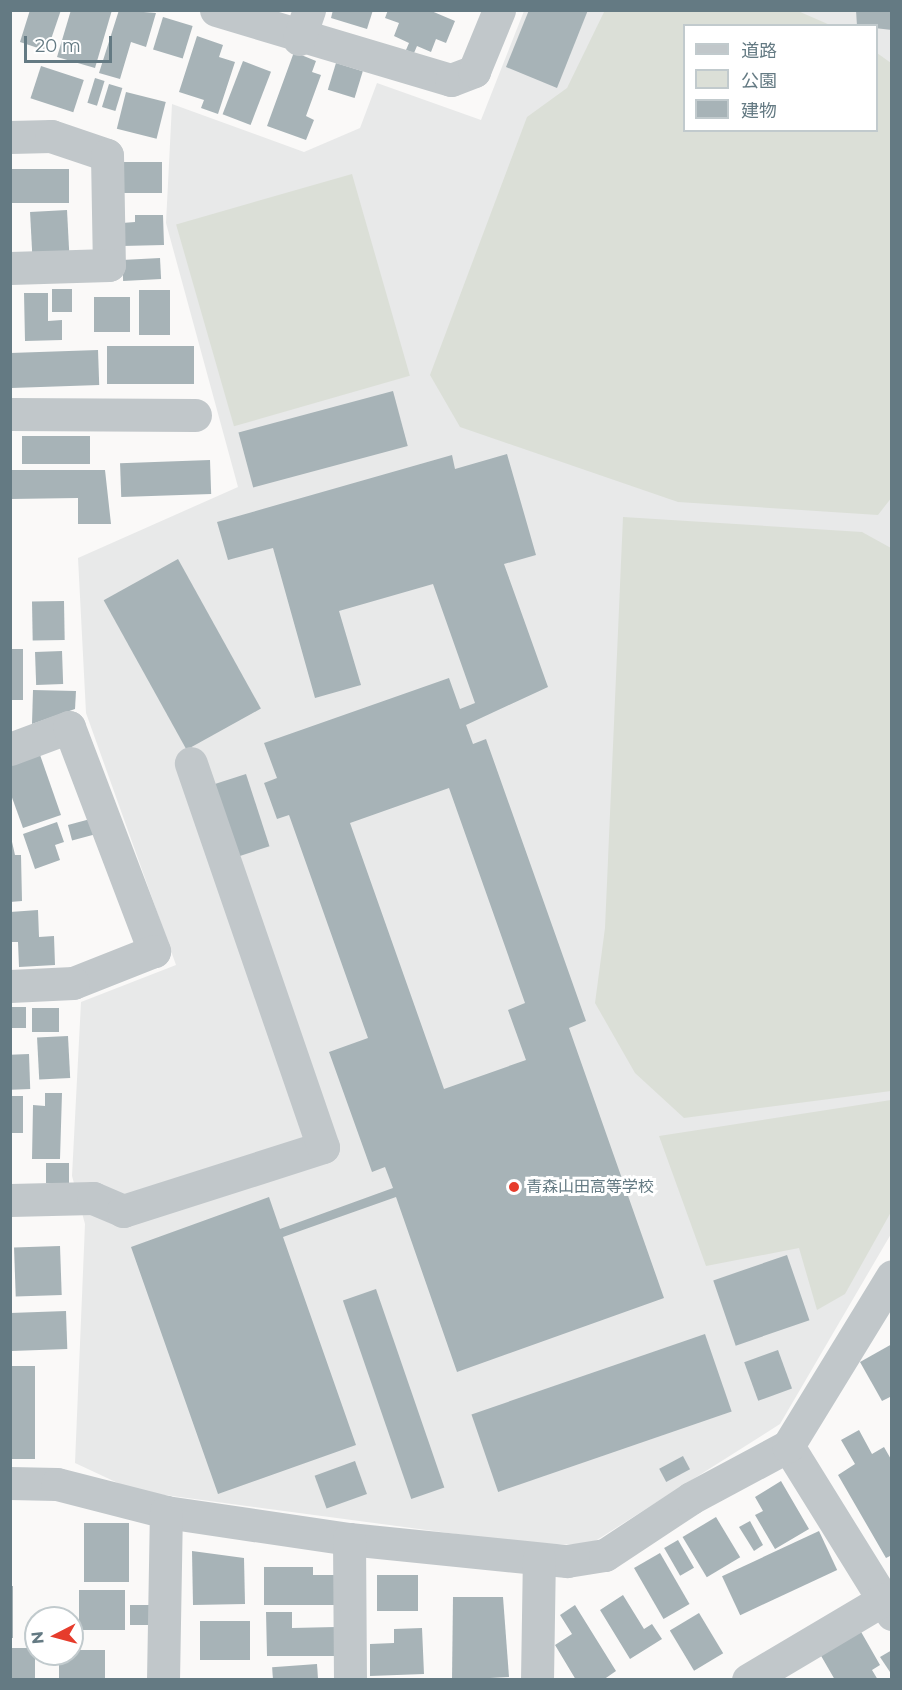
<!DOCTYPE html>
<meta charset="utf-8">
<style>
body{margin:0}
#map{position:relative;width:902px;height:1690px;overflow:hidden;background:#faf9f8;font-family:Montserrat,"Noto Sans JP",sans-serif}
div>[style]{position:absolute}
.built>*{inset:0;background:#e8e9e9}
.green>*{inset:0;background:#dbdfd7;transform-origin:0 0}
.building>*{inset:0;background:#a7b3b7;transform-origin:0 0}
.minor>*{height:33px;margin:-16.5px;padding:0 16.5px;transform-origin:16.5px;border-radius:16.5px;background:#c1c7ca}
.dots>*{width:16px;height:16px;translate:-50% -50%;box-sizing:border-box;border:3px solid #fff;border-radius:50%}
span{translate:-50% -50%;white-space:nowrap;text-align:center;line-height:1.15;-webkit-text-stroke:6px #fff;paint-order:stroke}
.poi-label{font-size:16px;color:#647a83}
.left{translate:0 -50%;text-align:left}
.frame{position:absolute;inset:0;border:12px solid #647a83;pointer-events:none}
.legend{position:absolute;left:683px;top:24px;width:195px;height:108px;box-sizing:border-box;background:#fff;border:2px solid #c1cacd;margin:0;padding:8px 10px;list-style:none;font-size:18px;color:#647a83}
.legend li{display:flex;align-items:center;gap:12px;height:30px}
.legend b{width:30px;border:2px solid #c1cacd}
.north{position:absolute;left:24px;top:1606px;width:60px;height:60px;box-sizing:border-box;background:#fff;border:2px solid #c1cacd;border-radius:50%;rotate:264deg;font-size:16px;font-weight:700;line-height:24px;text-align:center;color:#647a83}
.north::after{content:'';display:block;margin:auto;width:21px;height:27px;background:#e63c2c;clip-path:polygon(50% 0,100% 100%,50% 72%,0 100%)}
.scale{position:absolute;left:24px;top:36px;width:88px;height:27px;box-sizing:border-box;border:3px solid #647a83;border-top:0;padding-left:8px;font-size:18px;line-height:21px;white-space:nowrap;color:#647a83;-webkit-text-stroke:4px #fff;paint-order:stroke}
</style>
<div id="map">
<div class="built">
<div style="clip-path:polygon(evenodd,524px 11px,891px 11px,891px 1234px,780px 1424px,589px 1545px,524px 1543px,135px 1491px,75px 1463px,85px 1224px,72px 1176px,81px 1002px,176px 965px,86px 713px,78px 558px,238px 487px,166px 223px,172px 104px,304px 152px,360px 128px,377px 83px,481px 120px,524px 11px,684px 26px,876px 26px,876px 130px,684px 130px,684px 26px)"></div>
</div>
<div class="green">
<div style="clip-path:polygon(605px 10px,798px 11px,830px 25px,684px 26px,684px 130px,876px 130px,877px 53px,891px 63px,892px 497px,878px 515px,678px 502px,460px 427px,430px 375px,527px 117px,567px 88px)"></div>
<div style="left:352px;top:174px;width:210px;height:183px;rotate:74deg"></div>
<div style="clip-path:polygon(623px 517px,862px 532px,891px 548px,891px 1091px,684px 1118px,635px 1073px,595px 1003px,605px 928px)"></div>
<div style="clip-path:polygon(891px 1100px,891px 1212px,845px 1294px,817px 1310px,799px 1248px,706px 1266px,659px 1136px)"></div>
</div>
<div class="building">
<div style="clip-path:polygon(30px 10px,61px 10px,47px 51px,20px 42px)"></div>
<div style="clip-path:polygon(71px 10px,112px 10px,95px 68px,57px 57px)"></div>
<div style="clip-path:polygon(119px 10px,156px 13px,146px 47px,131px 42px,120px 79px,99px 73px)"></div>
<div style="clip-path:polygon(333px 10px,373px 10px,367px 29px,331px 18px)"></div>
<div style="clip-path:polygon(388px 10px,429px 10px,455px 21px,446px 43px,436px 39px,431px 52px,417px 46px,414px 53px,406px 50px,409px 43px,394px 36px,399px 23px,385px 18px)"></div>
<div style="clip-path:polygon(529px 10px,588px 10px,557px 88px,506px 67px)"></div>
<div style="clip-path:polygon(856px 10px,892px 10px,892px 30px,857px 26px)"></div>
<div style="left:163px;top:17px;width:31px;height:34px;rotate:17deg"></div>
<div style="clip-path:polygon(197px 36px,223px 45px,219px 57px,235px 62px,218px 114px,201px 108px,204px 100px,179px 92px)"></div>
<div style="clip-path:polygon(294px 52px,316px 61px,312px 72px,321px 75px,306px 116px,314px 120px,306px 140px,267px 126px)"></div>
<div style="left:243px;top:61px;width:30px;height:57px;rotate:21deg"></div>
<div style="left:336px;top:63px;width:28px;height:28px;rotate:17deg"></div>
<div style="left:41px;top:66px;width:45px;height:34px;rotate:18deg"></div>
<div style="left:95px;top:78px;width:10px;height:26px;rotate:17deg"></div>
<div style="left:109px;top:84px;width:14px;height:24px;rotate:17deg"></div>
<div style="left:126px;top:92px;width:41px;height:38px;rotate:14deg"></div>
<div style="left:122px;top:162px;width:40px;height:31px"></div>
<div style="left:69px;top:169px;width:34px;height:59px;rotate:90deg"></div>
<div style="left:67px;top:210px;width:41px;height:37px;rotate:87deg"></div>
<div style="clip-path:polygon(135px 215px,163px 215px,164px 245px,122px 246px,122px 223px,135px 222px)"></div>
<div style="left:160px;top:258px;width:21px;height:38px;rotate:87deg"></div>
<div style="left:52px;top:289px;width:20px;height:23px"></div>
<div style="left:139px;top:290px;width:31px;height:45px"></div>
<div style="clip-path:polygon(24px 293px,48px 293px,48px 321px,62px 320px,62px 340px,25px 341px)"></div>
<div style="left:94px;top:297px;width:36px;height:35px"></div>
<div style="left:194px;top:346px;width:38px;height:87px;rotate:90deg"></div>
<div style="left:98px;top:350px;width:35px;height:88px;rotate:88deg"></div>
<div style="left:393px;top:391px;width:57px;height:160px;rotate:75deg"></div>
<div style="left:90px;top:436px;width:28px;height:68px;rotate:90deg"></div>
<div style="clip-path:polygon(evenodd,507px 454px,536px 555px,504px 564px,548px 687px,466px 725px,473px 744px,486px 739px,586px 1021px,569px 1028px,664px 1298px,457px 1372px,396px 1197px,283px 1237px,356px 1445px,218px 1494px,131px 1247px,269px 1197px,280px 1229px,393px 1188px,385px 1167px,372px 1172px,329px 1052px,368px 1038px,289px 815px,277px 819px,264px 783px,277px 778px,264px 743px,449px 678px,460px 709px,475px 703px,433px 584px,339px 611px,361px 685px,315px 698px,273px 548px,228px 560px,217px 522px,452px 455px,455px 469px,507px 454px,449px 788px,525px 1003px,508px 1010px,526px 1060px,444px 1089px,350px 823px,449px 788px)"></div>
<div style="left:210px;top:460px;width:34px;height:90px;rotate:88deg"></div>
<div style="clip-path:polygon(10px 470px,105px 470px,111px 524px,78px 524px,78px 498px,10px 499px)"></div>
<div style="left:178px;top:559px;width:171px;height:85px;rotate:61deg"></div>
<div style="left:64px;top:601px;width:39px;height:32px;rotate:89deg"></div>
<div style="left:10px;top:649px;width:13px;height:51px"></div>
<div style="left:62px;top:651px;width:33px;height:27px;rotate:88deg"></div>
<div style="clip-path:polygon(33px 690px,76px 691px,75px 709px,32px 724px)"></div>
<div style="clip-path:polygon(39px 752px,61px 815px,23px 828px,10px 792px,10px 762px)"></div>
<div style="left:246px;top:774px;width:76px;height:36px;rotate:72deg"></div>
<div style="left:94px;top:818px;width:16px;height:27px;rotate:75deg"></div>
<div style="clip-path:polygon(57px 822px,64px 842px,55px 845px,60px 860px,35px 869px,23px 834px)"></div>
<div style="clip-path:polygon(10px 833px,15px 855px,21px 855px,22px 901px,10px 902px)"></div>
<div style="clip-path:polygon(38px 910px,39px 937px,54px 936px,55px 965px,19px 967px,18px 942px,10px 942px,10px 912px)"></div>
<div style="left:10px;top:1007px;width:16px;height:21px"></div>
<div style="left:32px;top:1008px;width:27px;height:24px"></div>
<div style="left:68px;top:1036px;width:42px;height:31px;rotate:87deg"></div>
<div style="left:29px;top:1054px;width:35px;height:19px;rotate:88deg"></div>
<div style="clip-path:polygon(45px 1093px,62px 1093px,60px 1159px,32px 1159px,33px 1105px,45px 1106px)"></div>
<div style="left:10px;top:1096px;width:13px;height:37px"></div>
<div style="left:46px;top:1163px;width:23px;height:20px"></div>
<div style="left:60px;top:1246px;width:49px;height:46px;rotate:88deg"></div>
<div style="left:787px;top:1255px;width:69px;height:78px;rotate:71deg"></div>
<div style="left:376px;top:1289px;width:210px;height:35px;rotate:71deg"></div>
<div style="left:66px;top:1311px;width:38px;height:56px;rotate:88deg"></div>
<div style="left:705px;top:1334px;width:82px;height:247px;rotate:71deg"></div>
<div style="clip-path:polygon(892px 1344px,892px 1396px,882px 1401px,860px 1362px)"></div>
<div style="left:778px;top:1350px;width:41px;height:36px;rotate:70deg"></div>
<div style="left:10px;top:1366px;width:25px;height:93px"></div>
<div style="clip-path:polygon(859px 1430px,872px 1454px,884px 1447px,892px 1461px,892px 1555px,886px 1558px,838px 1475px,855px 1464px,841px 1440px)"></div>
<div style="left:683px;top:1456px;width:15px;height:27px;rotate:62deg"></div>
<div style="left:355px;top:1461px;width:35px;height:43px;rotate:70deg"></div>
<div style="clip-path:polygon(781px 1481px,809px 1529px,775px 1549px,755px 1515px,763px 1511px,755px 1497px)"></div>
<div style="left:716px;top:1517px;width:47px;height:39px;rotate:59deg"></div>
<div style="clip-path:polygon(750px 1521px,763px 1545px,754px 1551px,739px 1527px)"></div>
<div style="left:84px;top:1523px;width:45px;height:59px"></div>
<div style="left:819px;top:1531px;width:43px;height:107px;rotate:65deg"></div>
<div style="left:678px;top:1540px;width:32px;height:16px;rotate:60deg"></div>
<div style="clip-path:polygon(192px 1551px,244px 1558px,245px 1604px,193px 1605px)"></div>
<div style="left:660px;top:1553px;width:59px;height:30px;rotate:60deg"></div>
<div style="clip-path:polygon(264px 1567px,313px 1567px,313px 1575px,335px 1575px,335px 1605px,264px 1605px)"></div>
<div style="left:418px;top:1575px;width:36px;height:41px;rotate:90deg"></div>
<div style="left:10px;top:1586px;width:3px;height:52px"></div>
<div style="left:79px;top:1590px;width:46px;height:40px"></div>
<div style="clip-path:polygon(623px 1595px,644px 1629px,652px 1624px,662px 1639px,630px 1659px,600px 1610px)"></div>
<div style="clip-path:polygon(453px 1597px,503px 1597px,509px 1677px,452px 1680px)"></div>
<div style="left:130px;top:1605px;width:19px;height:20px"></div>
<div style="clip-path:polygon(575px 1605px,616px 1671px,603px 1680px,576px 1680px,555px 1645px,572px 1634px,560px 1615px)"></div>
<div style="clip-path:polygon(266px 1612px,292px 1612px,292px 1628px,336px 1627px,336px 1656px,267px 1656px)"></div>
<div style="left:699px;top:1613px;width:47px;height:34px;rotate:59deg"></div>
<div style="left:250px;top:1621px;width:39px;height:50px;rotate:90deg"></div>
<div style="clip-path:polygon(422px 1628px,424px 1674px,370px 1676px,370px 1644px,394px 1643px,394px 1629px)"></div>
<div style="clip-path:polygon(860px 1630px,880px 1665px,872px 1670px,878px 1680px,835px 1680px,820px 1654px)"></div>
<div style="left:10px;top:1648px;width:25px;height:32px"></div>
<div style="clip-path:polygon(72px 1650px,105px 1650px,105px 1680px,59px 1680px,59px 1654px)"></div>
<div style="clip-path:polygon(892px 1650px,892px 1675px,880px 1657px)"></div>
<div style="left:317px;top:1664px;width:16px;height:45px;rotate:86deg"></div>
</div>
<div class="minor">
<div style="left:216px;top:10px;width:245px;rotate:16.6deg"></div>
<div style="left:451px;top:80px;width:25px;rotate:-21deg"></div>
<div style="left:474px;top:71px;width:66px;rotate:-67.7deg"></div>
<div style="left:299px;top:39px;width:31px;rotate:-71deg"></div>
<div style="left:10px;top:137px;width:41px;rotate:-1.4deg"></div>
<div style="left:51px;top:136px;width:59px;rotate:18.7deg"></div>
<div style="left:107px;top:155px;width:110px;rotate:89deg"></div>
<div style="left:109px;top:265px;width:99px;rotate:178.3deg"></div>
<div style="left:10px;top:414px;width:185px;rotate:0.3deg"></div>
<div style="left:10px;top:749px;width:63px;rotate:-20.4deg"></div>
<div style="left:69px;top:727px;width:240px;rotate:69.2deg"></div>
<div style="left:154px;top:951px;width:87px;rotate:158.4deg"></div>
<div style="left:73px;top:983px;width:63px;rotate:177.3deg"></div>
<div style="left:10px;top:1200px;width:83px;rotate:-1.4deg"></div>
<div style="left:93px;top:1198px;width:33px;rotate:23deg"></div>
<div style="left:123px;top:1211px;width:210px;rotate:-17.7deg"></div>
<div style="left:323px;top:1147px;width:406px;rotate:-109deg"></div>
<div style="left:788px;top:1446px;width:198px;rotate:58.2deg"></div>
<div style="left:10px;top:1483px;width:47px;rotate:1.2deg"></div>
<div style="left:57px;top:1484px;width:113px;rotate:14.4deg"></div>
<div style="left:166px;top:1512px;width:185px;rotate:8.4deg"></div>
<div style="left:349px;top:1539px;width:219px;rotate:5.8deg"></div>
<div style="left:567px;top:1561px;width:38px;rotate:-9deg"></div>
<div style="left:605px;top:1555px;width:103px;rotate:-33.5deg"></div>
<div style="left:691px;top:1498px;width:110px;rotate:-28.2deg"></div>
<div style="left:788px;top:1446px;width:199px;rotate:-58.5deg"></div>
<div style="left:349px;top:1539px;width:141px;rotate:89.6deg"></div>
<div style="left:163px;top:1680px;width:168px;rotate:-89deg"></div>
<div style="left:537px;top:1680px;width:121px;rotate:-89.1deg"></div>
<div style="left:748px;top:1680px;width:157px;rotate:-30.7deg"></div>
</div>
<div class="dots">
<div style="left:514px;top:1187px;background:#e63c2c"></div>
</div>
<div class="poi-label">
<span class="left" style="left:526px;top:1187px">青森山田高等学校</span>
</div>
<div class="frame"></div>
<ul class="legend">
<li><b style="height:8px;background:#c1c7ca"></b>道路</li>
<li><b style="height:16px;background:#dbdfd7"></b>公園</li>
<li><b style="height:16px;background:#a7b3b7"></b>建物</li>
</ul>
<div class="north">N</div>
<div class="scale">20 m</div>
</div>
